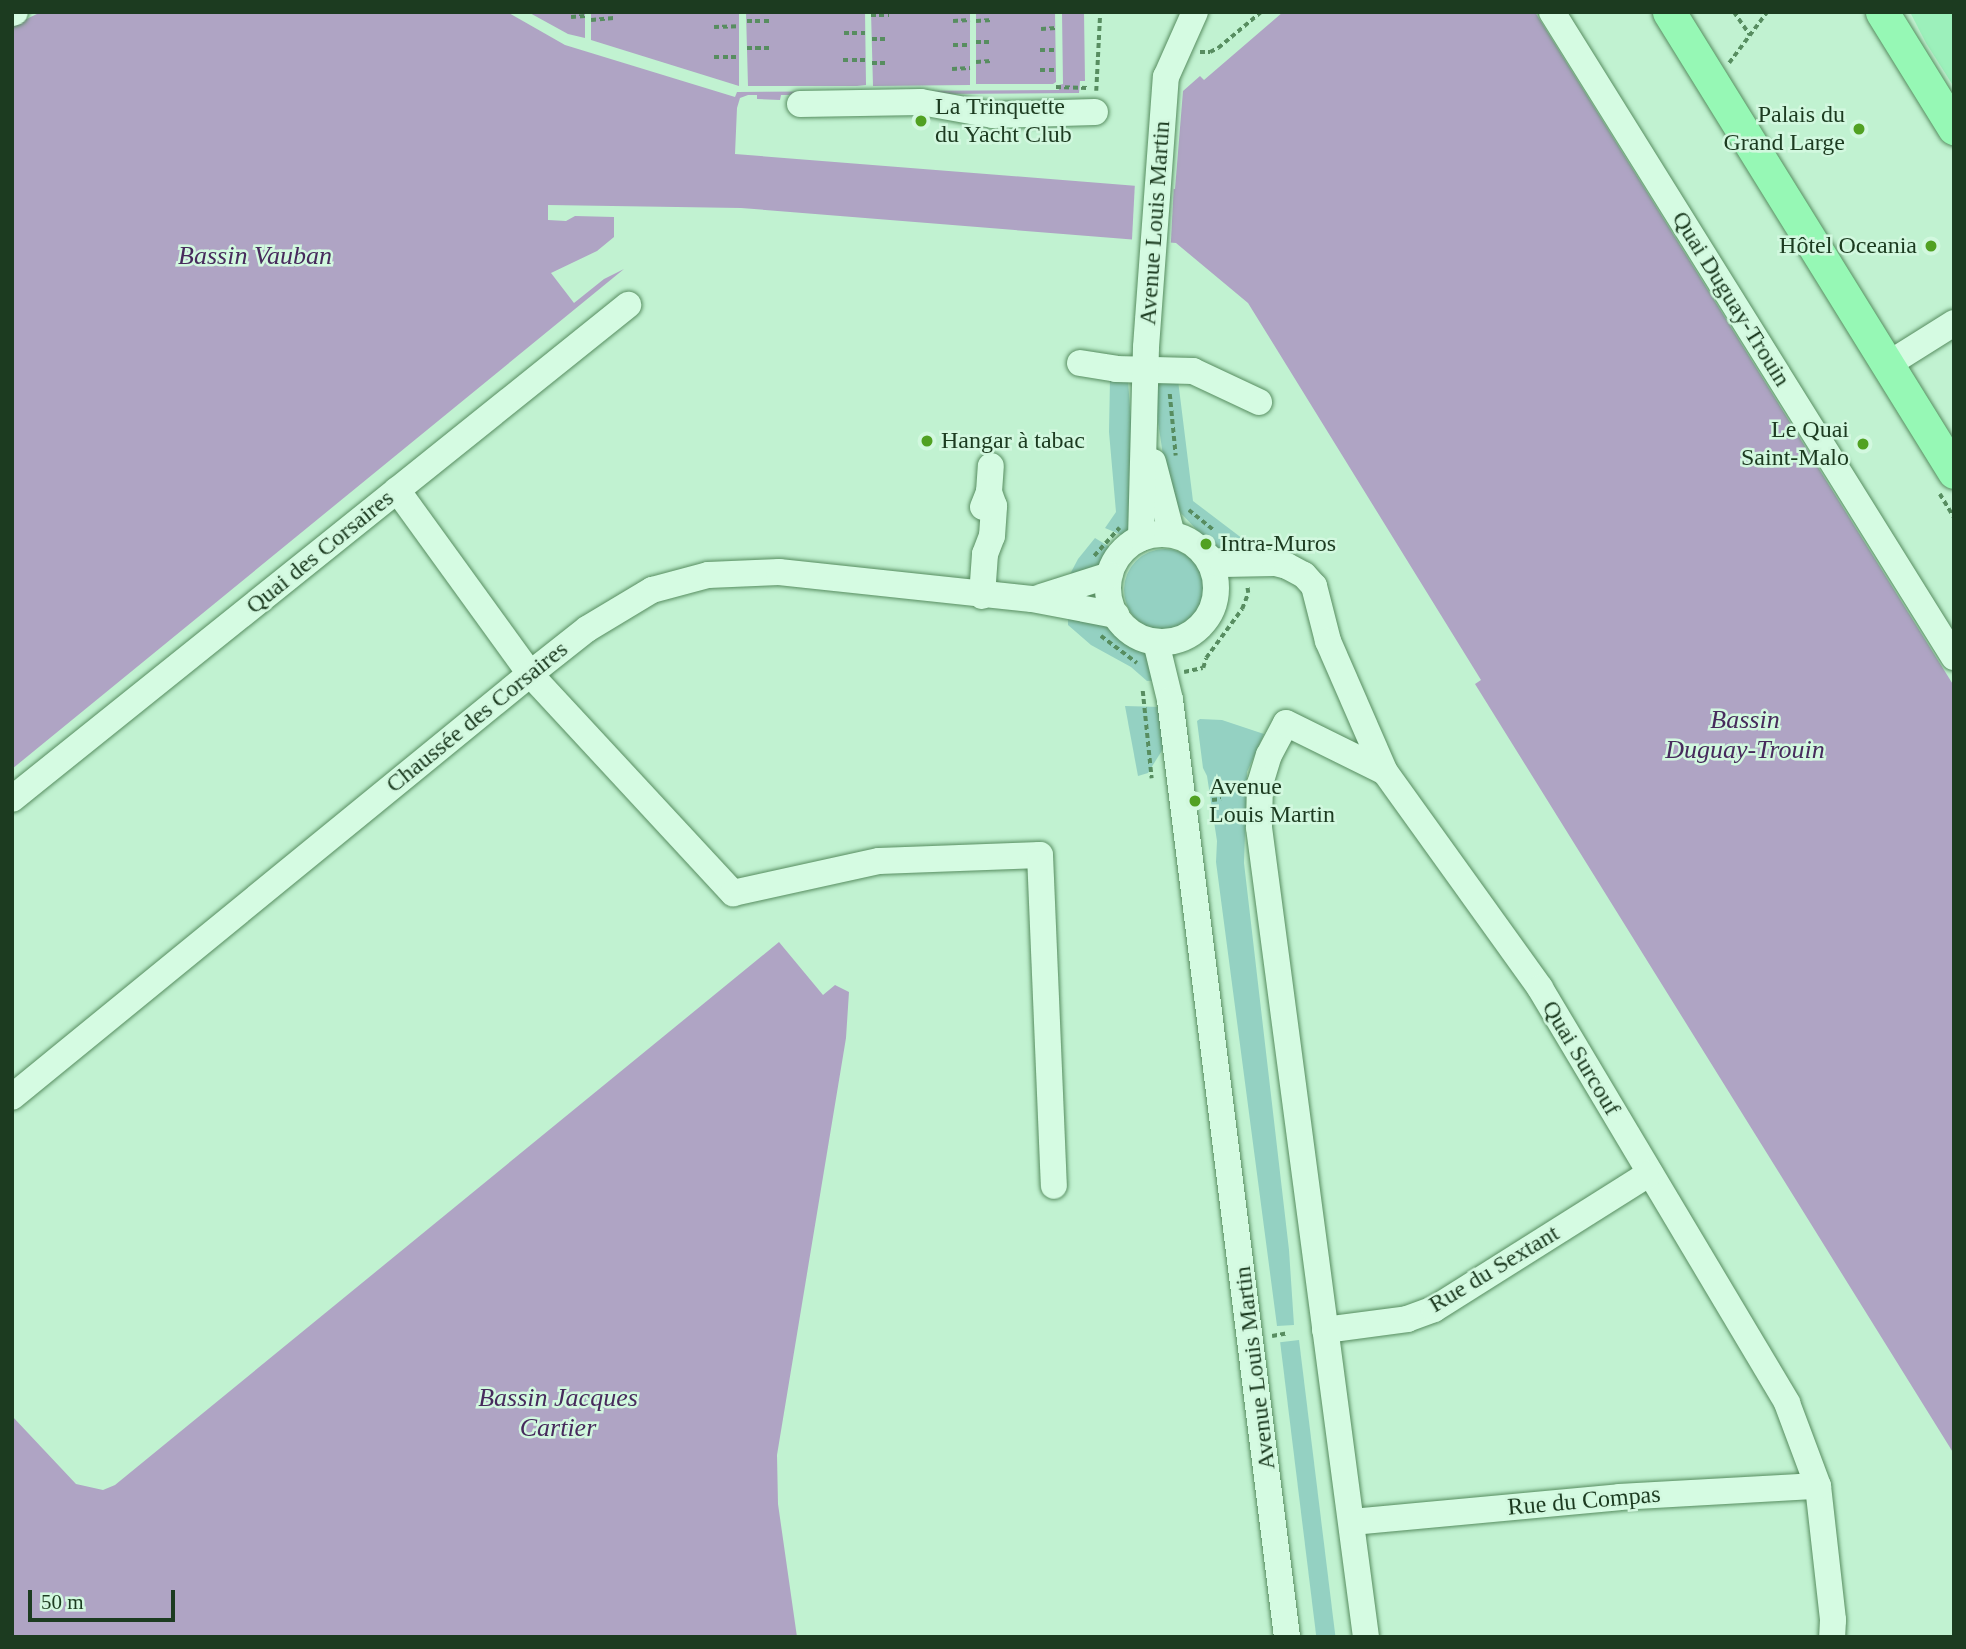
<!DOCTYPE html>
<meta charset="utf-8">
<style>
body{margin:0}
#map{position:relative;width:1966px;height:1649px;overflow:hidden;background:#c1f2d1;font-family:Georgia,serif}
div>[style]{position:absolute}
.green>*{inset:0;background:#94d1c2;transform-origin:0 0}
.round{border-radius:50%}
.sand>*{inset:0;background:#9cf0bb}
.water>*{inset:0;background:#afa4c4}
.pier>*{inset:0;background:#c1f2d1;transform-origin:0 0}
.path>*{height:3.5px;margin-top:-1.75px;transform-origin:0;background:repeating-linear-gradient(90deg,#578d60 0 5px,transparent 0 8.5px)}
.roads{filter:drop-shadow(0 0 2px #578d60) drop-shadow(0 0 2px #578d60)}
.minor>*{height:26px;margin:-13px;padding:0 13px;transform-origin:13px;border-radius:13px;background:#d5fbe2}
.minor>.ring{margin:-13px;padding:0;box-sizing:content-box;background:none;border:26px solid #d5fbe2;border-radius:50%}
.major>*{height:33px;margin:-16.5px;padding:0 16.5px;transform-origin:16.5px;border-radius:16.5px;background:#96f8b5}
.dots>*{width:19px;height:19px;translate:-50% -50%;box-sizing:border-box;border:4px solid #d2f8df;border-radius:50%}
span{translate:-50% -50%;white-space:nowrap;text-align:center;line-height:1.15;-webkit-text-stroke:5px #d2f8df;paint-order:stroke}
.poi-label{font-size:24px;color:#1c3b20}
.left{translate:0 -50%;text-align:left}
.right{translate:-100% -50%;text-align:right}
.street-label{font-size:24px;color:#1c3b20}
.water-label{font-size:26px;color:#472a5c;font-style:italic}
.frame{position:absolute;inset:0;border:14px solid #1c3b20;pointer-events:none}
.scale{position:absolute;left:28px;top:1590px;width:147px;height:32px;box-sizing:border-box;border:4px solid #1c3b20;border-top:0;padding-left:9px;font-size:21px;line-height:24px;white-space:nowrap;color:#1c3b20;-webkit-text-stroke:5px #d2f8df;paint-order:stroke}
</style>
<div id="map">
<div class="green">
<div style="clip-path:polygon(1110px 379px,1128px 381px,1138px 513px,1124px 536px,1105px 528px,1116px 512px,1109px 432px)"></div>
<div style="clip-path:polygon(1178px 380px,1193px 501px,1247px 542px,1249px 559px,1214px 548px,1176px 508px,1164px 462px,1153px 388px,1163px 381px)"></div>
<div style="clip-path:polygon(1095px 538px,1113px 549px,1106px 564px,1068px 578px,1078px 559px)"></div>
<div class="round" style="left:1124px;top:549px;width:82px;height:82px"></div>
<div style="clip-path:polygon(1068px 614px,1105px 626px,1125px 643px,1145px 653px,1155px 666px,1160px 680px,1147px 681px,1131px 667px,1091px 645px,1068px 625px)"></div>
<div style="clip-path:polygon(1125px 706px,1161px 707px,1166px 744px,1148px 773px,1138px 776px)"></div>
<div style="clip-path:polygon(1200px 719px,1222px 720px,1264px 734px,1247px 772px,1244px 863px,1289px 1250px,1294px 1325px,1277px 1326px,1216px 862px,1217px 841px,1207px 776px,1203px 768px,1197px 721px)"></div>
<div style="left:1299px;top:1340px;width:299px;height:19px;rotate:83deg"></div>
</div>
<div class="sand">
<div style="clip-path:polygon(1910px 12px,1954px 12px,1954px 87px,1926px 43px)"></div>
</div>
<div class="water">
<div style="clip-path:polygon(41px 12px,1084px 12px,1085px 81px,1080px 81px,1079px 93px,781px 95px,780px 100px,757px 99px,757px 95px,748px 95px,740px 98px,737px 108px,735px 154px,1175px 189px,1183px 91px,1200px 76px,1204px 80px,1283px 12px,1535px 12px,1954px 686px,1954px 1454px,1475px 684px,1481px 680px,1248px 303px,1176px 243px,741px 208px,548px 205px,548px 220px,566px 221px,575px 216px,614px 217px,614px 237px,597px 251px,551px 273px,574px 303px,604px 279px,624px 269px,12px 769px,12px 26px)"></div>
<div style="clip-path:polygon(779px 942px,823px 995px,835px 985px,849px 992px,846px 1038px,777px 1455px,778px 1504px,797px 1637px,12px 1637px,12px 1416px,76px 1484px,103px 1490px,115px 1485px)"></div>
</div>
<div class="pier">
<div style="clip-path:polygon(507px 12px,528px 12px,568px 34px,585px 38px,585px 12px,591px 12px,591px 40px,739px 86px,739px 12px,746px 12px,748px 86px,857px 86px,866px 85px,865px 12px,871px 12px,873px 86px,970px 85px,970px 12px,976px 12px,976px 84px,1053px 84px,1056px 82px,1055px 12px,1062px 12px,1063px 84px,1059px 85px,1059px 90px,737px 92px,735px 97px,565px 45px)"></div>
<div style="left:1135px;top:182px;width:39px;height:59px;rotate:3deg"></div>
</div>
<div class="path">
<div style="left:1734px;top:12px;width:28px;rotate:55deg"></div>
<div style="left:871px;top:15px;width:18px"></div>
<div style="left:571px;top:17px;width:14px;rotate:-4deg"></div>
<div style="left:591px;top:20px;width:23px;rotate:-5deg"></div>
<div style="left:747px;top:21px;width:23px"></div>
<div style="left:953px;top:21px;width:17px;rotate:-3deg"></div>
<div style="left:976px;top:21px;width:16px;rotate:-4deg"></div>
<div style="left:714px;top:27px;width:25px;rotate:-2deg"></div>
<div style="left:1041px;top:29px;width:15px;rotate:-4deg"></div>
<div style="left:844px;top:33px;width:21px"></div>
<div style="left:872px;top:39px;width:17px"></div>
<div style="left:976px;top:42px;width:16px"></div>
<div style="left:953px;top:45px;width:17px"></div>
<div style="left:747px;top:48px;width:24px"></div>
<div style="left:1040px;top:50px;width:16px"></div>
<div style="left:1200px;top:52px;width:10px"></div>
<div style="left:1210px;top:52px;width:9px;rotate:-27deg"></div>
<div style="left:1218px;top:48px;width:56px;rotate:-39.9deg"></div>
<div style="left:714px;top:57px;width:25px"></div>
<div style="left:843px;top:60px;width:22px"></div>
<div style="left:976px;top:62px;width:15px;rotate:-4deg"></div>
<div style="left:872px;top:63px;width:17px"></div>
<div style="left:1729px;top:63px;width:64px;rotate:-53.3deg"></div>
<div style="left:952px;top:69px;width:18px;rotate:-3deg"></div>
<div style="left:1040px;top:70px;width:16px"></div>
<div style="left:1056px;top:87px;width:31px;rotate:2deg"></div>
<div style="left:1096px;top:91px;width:79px;rotate:-87.1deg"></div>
<div style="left:1170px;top:394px;width:62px;rotate:84.5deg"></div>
<div style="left:1940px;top:494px;width:27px;rotate:59deg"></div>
<div style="left:1189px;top:510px;width:33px;rotate:39deg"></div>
<div style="left:1094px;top:556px;width:38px;rotate:-48deg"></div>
<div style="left:1101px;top:636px;width:45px;rotate:36.9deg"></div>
<div style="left:1184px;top:672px;width:19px;rotate:-12deg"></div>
<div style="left:1203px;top:668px;width:10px;rotate:-73deg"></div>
<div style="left:1206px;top:658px;width:61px;rotate:-53.7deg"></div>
<div style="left:1242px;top:609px;width:17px;rotate:-69deg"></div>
<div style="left:1248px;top:593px;width:7px;rotate:-98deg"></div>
<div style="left:1143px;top:691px;width:88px;rotate:84.2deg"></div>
<div style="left:1212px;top:800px;width:9px;rotate:-6deg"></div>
<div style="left:1272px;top:1336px;width:17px;rotate:-10deg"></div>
</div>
<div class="roads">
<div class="minor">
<div style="left:1552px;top:12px;width:760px;rotate:58.07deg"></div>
<div style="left:12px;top:13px;width:3px;rotate:-18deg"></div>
<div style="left:800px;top:104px;width:121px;rotate:-0.9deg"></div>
<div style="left:921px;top:102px;width:73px;rotate:10.2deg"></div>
<div style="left:993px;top:115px;width:102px;rotate:-1.7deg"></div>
<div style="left:1080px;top:363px;width:36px;rotate:9deg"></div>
<div style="left:1116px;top:369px;width:77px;rotate:1.5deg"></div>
<div style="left:1193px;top:371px;width:73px;rotate:25.2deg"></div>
<div style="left:1887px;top:365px;width:79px;rotate:-32.1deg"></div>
<div style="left:1153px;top:462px;width:75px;rotate:75.4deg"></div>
<div style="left:397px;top:490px;width:227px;rotate:54.1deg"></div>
<div style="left:530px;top:674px;width:299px;rotate:47.2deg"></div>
<div style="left:733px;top:893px;width:149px;rotate:-12.4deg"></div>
<div style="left:879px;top:861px;width:161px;rotate:-2.1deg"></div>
<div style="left:1040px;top:855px;width:331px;rotate:87.6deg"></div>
<div style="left:983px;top:507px;width:16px;rotate:-68deg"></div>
<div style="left:989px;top:492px;width:26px;rotate:-86deg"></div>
<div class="ring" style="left:1108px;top:534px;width:82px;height:82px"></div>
<div style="left:1141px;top:538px;width:191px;rotate:-88.5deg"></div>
<div style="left:1146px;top:347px;width:271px;rotate:-85.8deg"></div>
<div style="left:1166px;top:77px;width:71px;rotate:-66deg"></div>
<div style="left:1203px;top:552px;width:15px;rotate:42deg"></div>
<div style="left:1214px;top:562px;width:9px;rotate:13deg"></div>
<div style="left:1223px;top:564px;width:52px;rotate:-1.1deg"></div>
<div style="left:1275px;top:563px;width:12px;rotate:14deg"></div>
<div style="left:1287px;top:566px;width:19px;rotate:28deg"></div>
<div style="left:1304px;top:575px;width:15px;rotate:48deg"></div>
<div style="left:1314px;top:586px;width:57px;rotate:75.7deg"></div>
<div style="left:1328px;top:641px;width:143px;rotate:66.5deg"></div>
<div style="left:1385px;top:772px;width:266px;rotate:54.3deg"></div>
<div style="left:1540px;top:988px;width:483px;rotate:59.2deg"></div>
<div style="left:1787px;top:1403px;width:89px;rotate:69.5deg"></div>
<div style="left:1818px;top:1486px;width:135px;rotate:83.6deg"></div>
<div style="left:1833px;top:1620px;width:17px;rotate:93deg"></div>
<div style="left:982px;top:596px;width:42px;rotate:-85.9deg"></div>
<div style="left:985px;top:554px;width:19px;rotate:-69deg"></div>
<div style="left:992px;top:536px;width:30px;rotate:-86deg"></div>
<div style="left:994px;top:506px;width:15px;rotate:-110deg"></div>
<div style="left:1041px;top:597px;width:72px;rotate:-17.7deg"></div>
<div style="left:1156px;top:642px;width:60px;rotate:76.4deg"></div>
<div style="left:1170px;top:700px;width:944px;rotate:82.88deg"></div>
<div style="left:12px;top:799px;width:790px;rotate:-38.73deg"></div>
<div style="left:12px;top:1097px;width:669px;rotate:-39.24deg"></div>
<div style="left:530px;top:674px;width:73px;rotate:-38.3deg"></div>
<div style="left:587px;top:629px;width:76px;rotate:-31deg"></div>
<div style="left:652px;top:590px;width:58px;rotate:-15deg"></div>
<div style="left:708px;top:575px;width:71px;rotate:-2.4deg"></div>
<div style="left:779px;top:572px;width:254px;rotate:6.1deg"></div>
<div style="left:1032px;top:599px;width:86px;rotate:10.8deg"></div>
<div style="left:1325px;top:1330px;width:83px;rotate:-7.6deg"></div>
<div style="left:1407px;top:1319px;width:29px;rotate:-20deg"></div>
<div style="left:1434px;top:1309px;width:255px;rotate:-32.2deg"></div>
<div style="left:1352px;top:1522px;width:268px;rotate:-5.3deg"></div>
<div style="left:1619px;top:1497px;width:199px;rotate:-3.2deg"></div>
<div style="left:1366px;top:1637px;width:817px;rotate:-97.53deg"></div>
<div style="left:1259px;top:827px;width:43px;rotate:-88.7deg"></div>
<div style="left:1260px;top:784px;width:30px;rotate:-73deg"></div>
<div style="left:1269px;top:755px;width:36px;rotate:-62deg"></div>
<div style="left:1286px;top:723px;width:110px;rotate:26.3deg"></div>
</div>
<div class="major">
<div style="left:1669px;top:12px;width:541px;rotate:58.22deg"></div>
<div style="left:1882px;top:12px;width:137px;rotate:58.2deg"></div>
</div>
</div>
<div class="dots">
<div style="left:921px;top:121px;background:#51a122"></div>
<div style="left:1859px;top:129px;background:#51a122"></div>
<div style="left:1931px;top:246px;background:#51a122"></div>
<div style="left:927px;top:441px;background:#51a122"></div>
<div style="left:1863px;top:444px;background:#51a122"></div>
<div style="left:1206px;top:544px;background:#51a122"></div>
<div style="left:1195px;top:801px;background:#51a122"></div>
</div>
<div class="poi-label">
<span class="left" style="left:935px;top:121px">La Trinquette<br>du Yacht Club</span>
<span class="right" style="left:1845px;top:129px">Palais du<br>Grand Large</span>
<span class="right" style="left:1917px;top:246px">Hôtel Oceania</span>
<span class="right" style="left:1849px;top:444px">Le Quai<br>Saint-Malo</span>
<span class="left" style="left:941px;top:441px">Hangar à tabac</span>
<span class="left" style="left:1220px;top:544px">Intra-Muros</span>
<span class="left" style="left:1209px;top:801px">Avenue<br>Louis Martin</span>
</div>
<div class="street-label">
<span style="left:1155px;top:223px;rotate:-86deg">Avenue Louis Martin</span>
<span style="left:1731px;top:299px;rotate:58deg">Quai Duguay-Trouin</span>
<span style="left:320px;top:552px;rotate:-39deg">Quai des Corsaires</span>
<span style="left:477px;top:717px;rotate:-39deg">Chaussée des Corsaires</span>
<span style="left:1581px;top:1058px;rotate:59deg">Quai Surcouf</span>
<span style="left:1494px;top:1269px;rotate:-31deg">Rue du Sextant</span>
<span style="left:1255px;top:1368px;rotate:-97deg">Avenue Louis Martin</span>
<span style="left:1584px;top:1501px;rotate:-5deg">Rue du Compas</span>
</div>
<div class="water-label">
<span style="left:255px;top:256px">Bassin Vauban</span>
<span style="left:1745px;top:735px">Bassin<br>Duguay-Trouin</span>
<span style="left:558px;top:1413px">Bassin Jacques<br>Cartier</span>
</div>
<div class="frame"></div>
<div class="scale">50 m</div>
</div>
